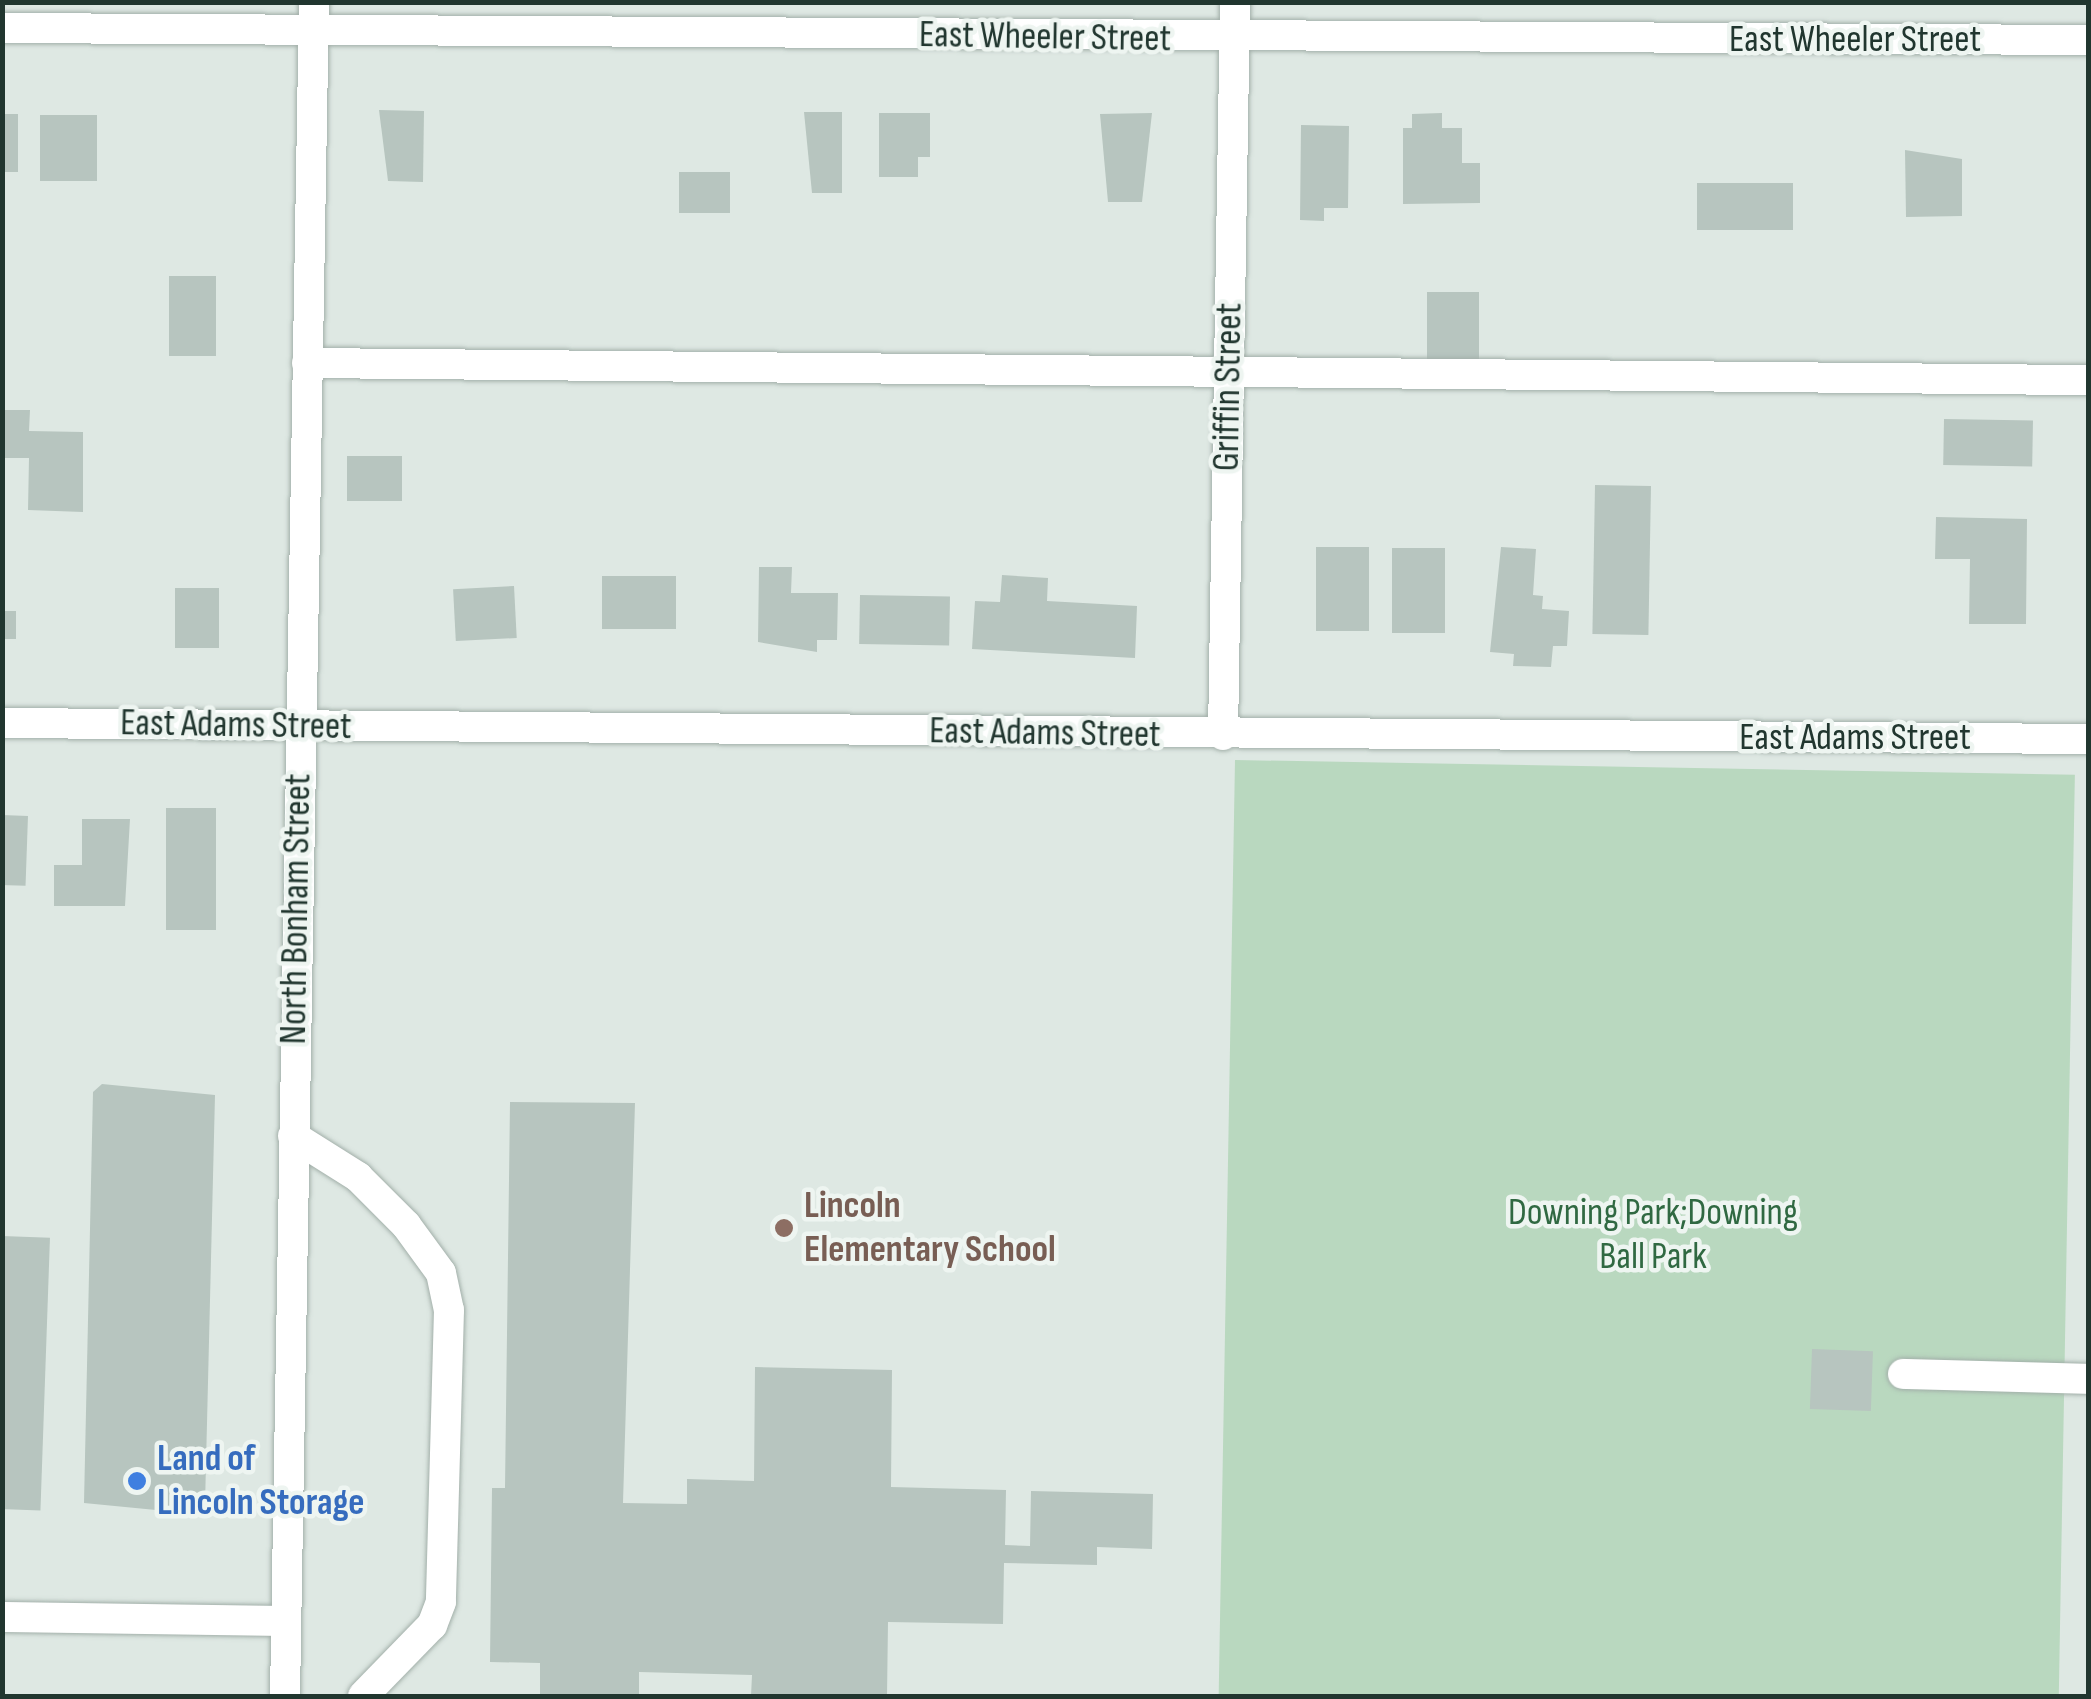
<!DOCTYPE html>
<style>
body{margin:0}
#map{position:relative;width:2091px;height:1699px;overflow:hidden;background:#dee8e3;font-family:"Sofia Sans Condensed",sans-serif}
div>[style]{position:absolute}
.green>*{inset:0;background:#b9d8bf;transform-origin:0 0}
.building>*{inset:0;background:#b7c5bf;transform-origin:0 0}
.roads{filter:drop-shadow(0 0 2px #a2afa9) drop-shadow(0 0 2px #a2afa9)}
.minor>*{height:30px;margin:-15px;padding:0 15px;transform-origin:15px;border-radius:15px;background:#fff}
.dots>*{width:28px;height:28px;translate:-50% -50%;box-sizing:border-box;border:5px solid #eef5f1;border-radius:50%}
span{translate:-50% -50%;white-space:nowrap;text-align:center;line-height:1.15;-webkit-text-stroke:9px #eef5f1;paint-order:stroke}
.street-label{font-size:38px;color:#21362f}
.education-label{font-size:38px;color:#785e54;font-weight:700}
.left{translate:0 -50%;text-align:left}
.park-label{font-size:38px;color:#306942}
.shop-label{font-size:38px;color:#366cbe;font-weight:700}
.frame{position:absolute;inset:0;border:5px solid #21362f;pointer-events:none}
</style>
<div id="map">
<div class="green">
<div style="left:1235px;top:760px;width:840px;height:936px;rotate:1deg"></div>
</div>
<div class="building">
<div style="clip-path:polygon(379px 110px,424px 111px,423px 182px,388px 181px)"></div>
<div style="clip-path:polygon(804px 112px,842px 112px,842px 193px,812px 193px)"></div>
<div style="clip-path:polygon(879px 113px,930px 113px,930px 157px,918px 157px,918px 177px,879px 177px)"></div>
<div style="clip-path:polygon(1152px 113px,1142px 202px,1108px 202px,1100px 114px)"></div>
<div style="clip-path:polygon(1442px 113px,1442px 128px,1462px 128px,1462px 163px,1480px 163px,1480px 203px,1403px 204px,1403px 128px,1412px 128px,1412px 114px)"></div>
<div style="left:2px;top:114px;width:16px;height:58px"></div>
<div style="left:40px;top:115px;width:57px;height:66px"></div>
<div style="clip-path:polygon(1301px 125px,1349px 126px,1348px 208px,1324px 208px,1324px 221px,1300px 220px)"></div>
<div style="clip-path:polygon(1905px 150px,1962px 159px,1962px 216px,1906px 217px)"></div>
<div style="left:679px;top:172px;width:51px;height:41px"></div>
<div style="left:1697px;top:183px;width:96px;height:47px"></div>
<div style="left:169px;top:276px;width:47px;height:80px"></div>
<div style="left:1427px;top:292px;width:52px;height:68px"></div>
<div style="clip-path:polygon(2px 410px,30px 410px,29px 431px,83px 432px,83px 512px,28px 510px,29px 458px,2px 458px)"></div>
<div style="left:1944px;top:419px;width:89px;height:46px;rotate:1deg"></div>
<div style="left:347px;top:456px;width:55px;height:45px"></div>
<div style="left:1595px;top:485px;width:56px;height:149px;rotate:1deg"></div>
<div style="clip-path:polygon(1936px 517px,2027px 519px,2026px 624px,1969px 624px,1970px 559px,1935px 559px)"></div>
<div style="left:1316px;top:547px;width:53px;height:84px"></div>
<div style="clip-path:polygon(1501px 547px,1536px 549px,1533px 595px,1543px 596px,1542px 609px,1569px 611px,1567px 646px,1553px 646px,1551px 667px,1513px 666px,1514px 654px,1490px 652px)"></div>
<div style="left:1392px;top:548px;width:53px;height:85px"></div>
<div style="clip-path:polygon(759px 567px,792px 567px,791px 593px,838px 593px,837px 640px,817px 640px,817px 652px,758px 642px)"></div>
<div style="clip-path:polygon(1002px 575px,1048px 578px,1047px 601px,1137px 606px,1135px 658px,972px 649px,975px 601px,1000px 602px)"></div>
<div style="left:602px;top:576px;width:74px;height:53px"></div>
<div style="left:514px;top:586px;width:52px;height:61px;rotate:87deg"></div>
<div style="left:175px;top:588px;width:44px;height:60px"></div>
<div style="left:860px;top:595px;width:90px;height:49px;rotate:1deg"></div>
<div style="left:2px;top:611px;width:14px;height:28px"></div>
<div style="left:166px;top:808px;width:50px;height:122px"></div>
<div style="left:2px;top:815px;width:26px;height:70px;rotate:2deg"></div>
<div style="clip-path:polygon(82px 819px,130px 819px,125px 906px,54px 906px,54px 865px,82px 865px)"></div>
<div style="clip-path:polygon(102px 1084px,215px 1095px,205px 1505px,197px 1514px,84px 1503px,93px 1092px)"></div>
<div style="clip-path:polygon(510px 1102px,635px 1103px,623px 1503px,687px 1504px,687px 1479px,754px 1481px,755px 1367px,892px 1370px,891px 1487px,1006px 1490px,1005px 1545px,1030px 1546px,1031px 1491px,1153px 1494px,1152px 1549px,1097px 1547px,1097px 1565px,1004px 1563px,1003px 1624px,888px 1622px,887px 1696px,751px 1696px,752px 1675px,639px 1672px,639px 1696px,540px 1696px,540px 1663px,490px 1662px,492px 1488px,505px 1488px)"></div>
<div style="left:2px;top:1236px;width:48px;height:273px;rotate:2deg"></div>
<div style="left:1812px;top:1349px;width:61px;height:60px;rotate:2deg"></div>
</div>
<div class="roads">
<div class="minor">
<div style="left:2px;top:28px;width:2086px;rotate:0.33deg"></div>
<div style="left:307px;top:363px;width:1781px;rotate:0.55deg"></div>
<div style="left:2px;top:723px;width:2086px;rotate:0.44deg"></div>
<div style="left:1223px;top:735px;width:733px;rotate:-89.06deg"></div>
<div style="left:293px;top:1136px;width:77px;rotate:32.2deg"></div>
<div style="left:358px;top:1177px;width:68px;rotate:45deg"></div>
<div style="left:406px;top:1225px;width:59px;rotate:53.9deg"></div>
<div style="left:441px;top:1273px;width:38px;rotate:78deg"></div>
<div style="left:449px;top:1310px;width:292px;rotate:91.6deg"></div>
<div style="left:441px;top:1602px;width:25px;rotate:111deg"></div>
<div style="left:432px;top:1625px;width:99px;rotate:134.2deg"></div>
<div style="left:1903px;top:1374px;width:185px;rotate:1.5deg"></div>
<div style="left:2px;top:1617px;width:284px;rotate:0.8deg"></div>
<div style="left:285px;top:1696px;width:1694px;rotate:-89.02deg"></div>
</div>
</div>
<div class="dots">
<div style="left:784px;top:1228px;background:#8d6e63"></div>
<div style="left:137px;top:1481px;background:#3f7fe0"></div>
</div>
<div class="street-label">
<span style="left:1045px;top:37px;rotate:1deg">East Wheeler Street</span>
<span style="left:1855px;top:40px">East Wheeler Street</span>
<span style="left:1228px;top:387px;rotate:-89deg">Griffin Street</span>
<span style="left:236px;top:725px;rotate:1deg">East Adams Street</span>
<span style="left:1045px;top:733px;rotate:1deg">East Adams Street</span>
<span style="left:1855px;top:738px">East Adams Street</span>
<span style="left:296px;top:909px;rotate:-89deg">North Bonham Street</span>
</div>
<div class="education-label">
<span class="left" style="left:804px;top:1228px">Lincoln<br>Elementary School</span>
</div>
<div class="park-label">
<span style="left:1653px;top:1235px">Downing Park;Downing<br>Ball Park</span>
</div>
<div class="shop-label">
<span class="left" style="left:157px;top:1481px">Land of<br>Lincoln Storage</span>
</div>
<div class="frame"></div>
</div>
